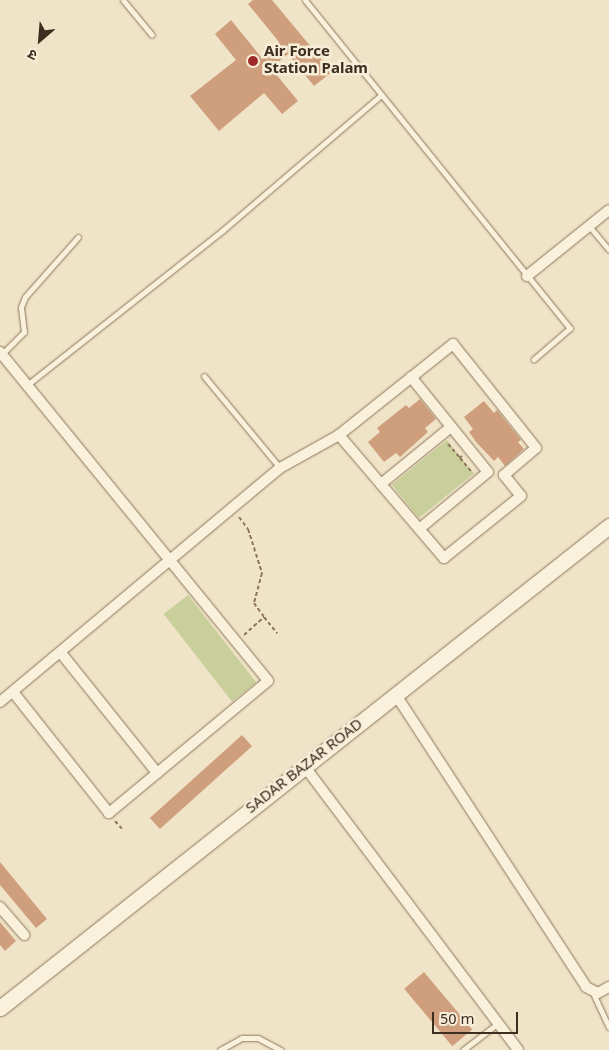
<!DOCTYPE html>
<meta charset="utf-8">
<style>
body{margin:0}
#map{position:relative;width:609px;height:1050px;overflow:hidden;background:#f0e4c8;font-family:Georgia,"Noto Sans Devanagari",serif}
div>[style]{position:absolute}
.green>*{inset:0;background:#c9cf9b;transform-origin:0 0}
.building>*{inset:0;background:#cf9f7d;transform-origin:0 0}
.path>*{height:2px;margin-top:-1px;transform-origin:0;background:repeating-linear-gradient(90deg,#8d765c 0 4px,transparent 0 6.5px)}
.roads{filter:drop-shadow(0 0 1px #8d765c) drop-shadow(0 0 1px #8d765c)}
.lane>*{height:5px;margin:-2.5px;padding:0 2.5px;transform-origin:2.5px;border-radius:2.5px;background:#faf1dc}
.street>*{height:10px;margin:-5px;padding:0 5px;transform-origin:5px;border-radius:5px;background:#faf1dc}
.secondary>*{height:15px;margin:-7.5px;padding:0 7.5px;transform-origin:7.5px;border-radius:7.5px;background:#faf1dc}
.dots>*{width:14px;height:14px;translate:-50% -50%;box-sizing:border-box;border:2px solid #f7eed8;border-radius:50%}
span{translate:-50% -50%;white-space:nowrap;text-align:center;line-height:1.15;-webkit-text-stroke:5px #f7eed8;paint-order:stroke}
.poi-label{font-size:15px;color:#3d2e20;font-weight:700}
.left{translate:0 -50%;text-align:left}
.street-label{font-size:15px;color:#3d2e20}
.north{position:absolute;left:15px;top:15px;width:50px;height:50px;-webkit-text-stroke:4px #f7eed8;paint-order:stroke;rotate:207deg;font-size:14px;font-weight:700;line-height:20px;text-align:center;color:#3d2e20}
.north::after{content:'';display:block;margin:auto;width:18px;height:22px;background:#3d2e20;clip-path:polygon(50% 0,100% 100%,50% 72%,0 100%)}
.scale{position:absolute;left:432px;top:1012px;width:86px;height:22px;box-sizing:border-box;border:2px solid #3d2e20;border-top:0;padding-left:6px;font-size:15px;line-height:18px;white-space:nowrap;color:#3d2e20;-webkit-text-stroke:4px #f7eed8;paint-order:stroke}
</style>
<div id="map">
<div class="green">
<div style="left:447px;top:440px;width:43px;height:71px;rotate:51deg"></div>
<div style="left:188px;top:595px;width:111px;height:31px;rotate:52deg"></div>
</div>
<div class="building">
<div style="clip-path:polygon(253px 0,272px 0,332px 72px,314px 86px,288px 54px,271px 68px,298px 101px,282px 114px,264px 93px,219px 131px,190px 96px,236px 60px,215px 34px,231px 20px,261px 57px,279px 42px,248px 4px)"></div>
<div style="clip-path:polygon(420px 399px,436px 419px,425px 428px,428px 432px,400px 457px,396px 453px,384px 462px,368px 442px,380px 432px,377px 428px,406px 405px,409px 408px)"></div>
<div style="clip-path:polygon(484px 401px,494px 413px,497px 410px,521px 440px,518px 442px,524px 449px,505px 466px,498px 457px,494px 461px,476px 442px,469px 432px,473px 429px,464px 417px)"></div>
<div style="left:242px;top:735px;width:15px;height:124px;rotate:48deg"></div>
<div style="clip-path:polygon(0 862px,47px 919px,36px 928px,0 885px)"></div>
<div style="clip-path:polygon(0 922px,16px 941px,5px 951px,0 945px)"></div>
<div style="left:424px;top:972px;width:75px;height:26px;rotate:50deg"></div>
</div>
<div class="path">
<div style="left:448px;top:444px;width:18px;rotate:49deg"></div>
<div style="left:462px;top:456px;width:3px;rotate:135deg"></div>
<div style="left:460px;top:458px;width:17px;rotate:50deg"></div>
<div style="left:239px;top:517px;width:15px;rotate:53deg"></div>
<div style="left:248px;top:529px;width:46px;rotate:72.3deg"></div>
<div style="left:262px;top:573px;width:31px;rotate:105deg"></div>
<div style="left:254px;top:603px;width:17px;rotate:54deg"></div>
<div style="left:244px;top:635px;width:27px;rotate:-42deg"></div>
<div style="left:264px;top:617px;width:21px;rotate:51deg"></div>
<div style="left:115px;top:821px;width:12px;rotate:48deg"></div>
</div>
<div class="roads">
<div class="lane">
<div style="left:123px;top:0;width:45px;rotate:50.4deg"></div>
<div style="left:305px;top:0;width:422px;rotate:51.1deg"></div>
<div style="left:570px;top:328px;width:48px;rotate:139.3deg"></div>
<div style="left:589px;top:226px;width:31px;rotate:50deg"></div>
<div style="left:2px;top:354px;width:31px;rotate:-45deg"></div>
<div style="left:24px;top:332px;width:25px;rotate:-97deg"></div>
<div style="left:21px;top:307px;width:11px;rotate:-68deg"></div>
<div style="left:25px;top:297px;width:80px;rotate:-48.5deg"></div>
<div style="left:204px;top:376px;width:119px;rotate:50.4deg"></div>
<div style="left:27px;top:385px;width:250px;rotate:-38.3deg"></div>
<div style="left:223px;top:230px;width:208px;rotate:-40.5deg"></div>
<div style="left:592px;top:991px;width:40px;rotate:65deg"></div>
<div style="left:220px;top:1050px;width:25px;rotate:-29deg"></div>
<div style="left:242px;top:1038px;width:16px"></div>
<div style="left:258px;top:1038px;width:26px;rotate:28deg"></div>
<div style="left:463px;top:1050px;width:44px;rotate:-37.6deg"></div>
</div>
<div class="street">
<div style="left:527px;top:276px;width:105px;rotate:-38.8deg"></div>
<div style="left:0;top:352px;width:424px;rotate:50.8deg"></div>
<div style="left:268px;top:681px;width:207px;rotate:140.3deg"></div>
<div style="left:109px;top:813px;width:154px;rotate:-128.4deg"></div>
<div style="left:411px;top:377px;width:122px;rotate:51deg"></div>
<div style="left:488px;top:472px;width:89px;rotate:140.4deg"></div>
<div style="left:381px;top:484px;width:90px;rotate:-39.2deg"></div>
<div style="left:61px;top:653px;width:154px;rotate:51.3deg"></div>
<div style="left:396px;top:695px;width:348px;rotate:56.9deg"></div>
<div style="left:586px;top:987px;width:13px;rotate:27deg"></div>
<div style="left:598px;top:993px;width:13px;rotate:-29deg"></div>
<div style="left:0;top:702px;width:365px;rotate:-39.9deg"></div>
<div style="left:280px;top:468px;width:68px;rotate:-29.2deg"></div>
<div style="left:339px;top:435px;width:146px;rotate:-38.6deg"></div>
<div style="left:453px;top:344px;width:133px;rotate:51.4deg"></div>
<div style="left:536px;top:448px;width:42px;rotate:139.8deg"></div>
<div style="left:504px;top:475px;width:27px;rotate:51deg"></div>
<div style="left:521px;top:496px;width:99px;rotate:141.2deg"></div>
<div style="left:444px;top:558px;width:162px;rotate:-130.5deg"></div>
<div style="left:305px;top:767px;width:354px;rotate:53deg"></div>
<div style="left:0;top:907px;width:37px;rotate:49deg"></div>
</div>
<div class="secondary">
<div style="left:0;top:1008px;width:777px;rotate:-38.36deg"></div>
</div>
</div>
<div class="dots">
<div style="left:253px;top:61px;background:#9e2a2b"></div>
</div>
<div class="poi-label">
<span class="left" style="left:264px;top:61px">Air Force<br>Station Palam</span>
</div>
<div class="street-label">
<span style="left:305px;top:767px;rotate:-38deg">SADAR BAZAR ROAD</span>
</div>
<div class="north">उ</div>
<div class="scale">50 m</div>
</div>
